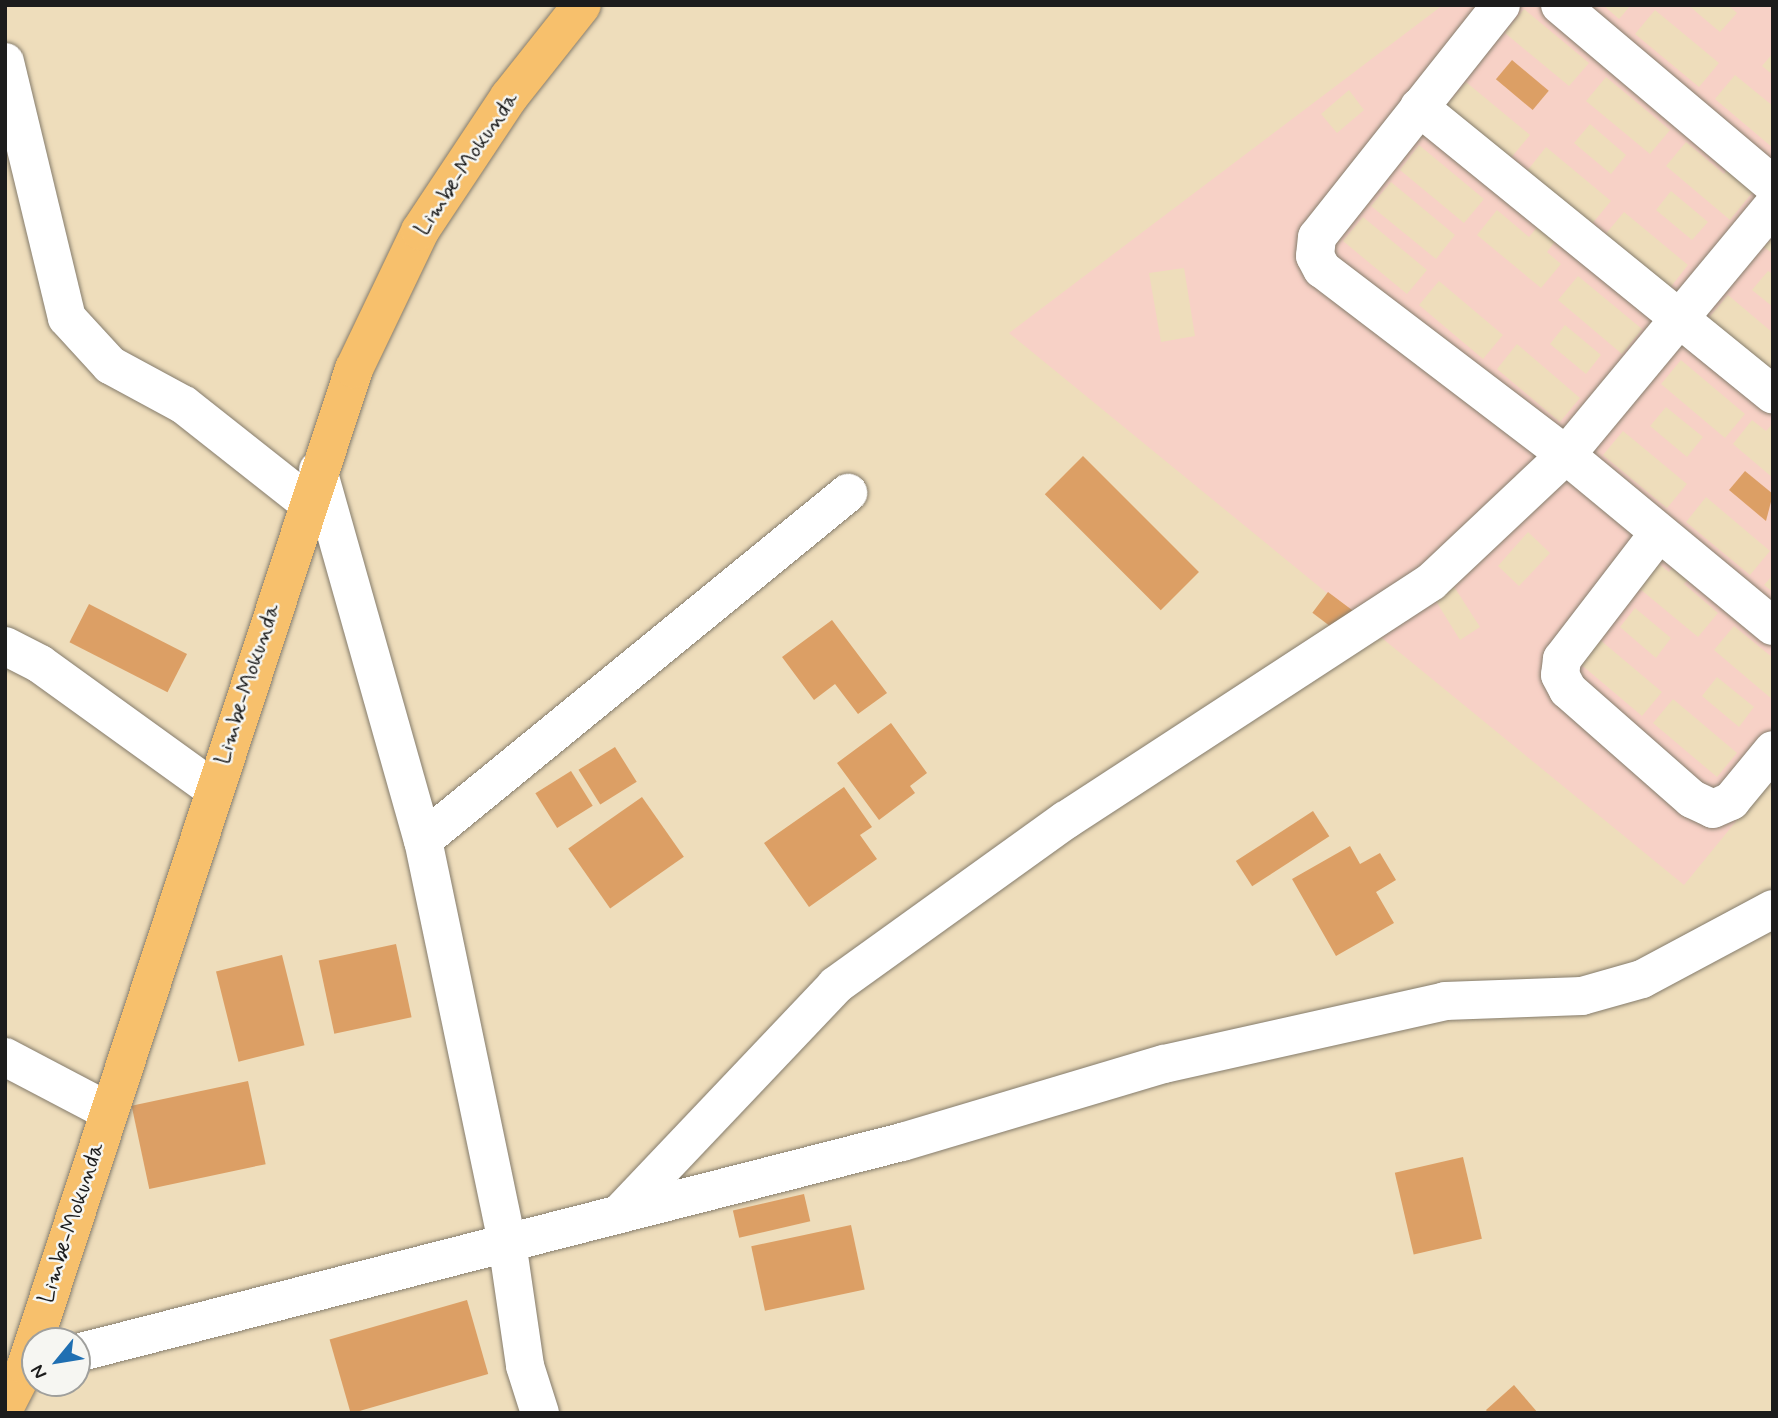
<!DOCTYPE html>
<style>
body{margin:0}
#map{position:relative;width:1778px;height:1418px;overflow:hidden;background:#edb;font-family:Mynerve,sans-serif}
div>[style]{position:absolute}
.built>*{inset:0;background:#f7d1c6}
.building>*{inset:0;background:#dc9f65;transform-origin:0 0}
.roads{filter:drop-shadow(0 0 2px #857c6c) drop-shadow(0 0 2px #857c6c)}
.minor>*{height:38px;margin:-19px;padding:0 19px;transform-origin:19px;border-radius:19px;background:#fff}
.major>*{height:38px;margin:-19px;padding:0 19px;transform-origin:19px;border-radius:19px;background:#f7c06c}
span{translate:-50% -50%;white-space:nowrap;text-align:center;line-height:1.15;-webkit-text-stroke:5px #f6f6f2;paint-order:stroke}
.street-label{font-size:23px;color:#1c1c1c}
.frame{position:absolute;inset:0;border:7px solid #1c1c1c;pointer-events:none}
.north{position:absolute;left:21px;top:1327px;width:70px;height:70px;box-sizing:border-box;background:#f6f6f2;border:2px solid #9f9f9c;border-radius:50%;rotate:240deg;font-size:19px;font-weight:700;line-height:28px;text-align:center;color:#1c1c1c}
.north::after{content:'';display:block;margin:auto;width:24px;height:32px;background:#1f6fb2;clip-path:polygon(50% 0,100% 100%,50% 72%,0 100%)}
</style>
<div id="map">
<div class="built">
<div style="clip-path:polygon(evenodd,1443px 5px,1603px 5px,1619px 19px,1631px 5px,1688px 5px,1720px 32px,1737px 13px,1728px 5px,1773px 5px,1773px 53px,1762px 66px,1773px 75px,1773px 106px,1735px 75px,1715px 99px,1773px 148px,1773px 237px,1764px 247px,1773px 254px,1773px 274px,1768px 271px,1752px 290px,1773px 307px,1773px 333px,1728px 295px,1708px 319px,1773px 372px,1773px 423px,1766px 431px,1752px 420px,1733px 444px,1773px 478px,1773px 575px,1764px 585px,1773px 592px,1773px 658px,1734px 626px,1714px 650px,1773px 700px,1773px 776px,1684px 885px,1009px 333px,1443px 5px,1524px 9px,1589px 63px,1569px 86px,1505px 33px,1524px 9px,1443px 5px,1655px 10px,1719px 63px,1699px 87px,1635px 34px,1655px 10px,1443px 5px,1606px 77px,1670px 130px,1650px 154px,1586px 101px,1606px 77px,1443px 5px,1466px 82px,1530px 135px,1510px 159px,1446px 106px,1466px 82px,1443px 5px,1349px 90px,1364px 110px,1337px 133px,1321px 114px,1349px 90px,1443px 5px,1590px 124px,1626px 155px,1611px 174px,1574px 143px,1590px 124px,1443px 5px,1686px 142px,1724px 174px,1730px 166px,1756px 188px,1730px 220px,1666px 166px,1686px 142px,1443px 5px,1419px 145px,1484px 199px,1464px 223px,1400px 170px,1419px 145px,1443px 5px,1546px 147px,1611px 201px,1591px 225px,1527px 171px,1546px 147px,1443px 5px,1391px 182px,1455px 235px,1436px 259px,1371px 206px,1391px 182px,1443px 5px,1671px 191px,1708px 222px,1692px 240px,1656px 210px,1671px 191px,1443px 5px,1497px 210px,1529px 237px,1542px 221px,1560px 235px,1547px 252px,1561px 264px,1541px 288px,1477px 235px,1497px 210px,1443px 5px,1624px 212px,1688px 265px,1669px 289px,1604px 236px,1624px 212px,1443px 5px,1363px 217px,1427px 270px,1407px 294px,1343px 241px,1363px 217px,1443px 5px,1184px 268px,1195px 336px,1161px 342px,1149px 273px,1184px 268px,1443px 5px,1578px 276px,1642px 329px,1622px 354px,1558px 300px,1578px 276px,1443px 5px,1439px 281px,1503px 335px,1483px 359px,1419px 305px,1439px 281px,1443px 5px,1565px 325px,1601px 355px,1586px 374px,1550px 344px,1565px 325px,1443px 5px,1517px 344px,1580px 398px,1560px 422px,1497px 369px,1517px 344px,1443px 5px,1681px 360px,1745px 414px,1725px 438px,1661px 384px,1681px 360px,1443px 5px,1666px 407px,1703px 437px,1687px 457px,1650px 426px,1666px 407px,1443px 5px,1623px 431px,1687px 484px,1667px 508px,1603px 455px,1623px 431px,1443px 5px,1706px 497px,1770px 551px,1750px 575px,1686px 522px,1706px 497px,1443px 5px,1528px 532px,1550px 553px,1519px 586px,1498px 566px,1528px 532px,1443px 5px,1654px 560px,1669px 572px,1678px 562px,1692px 574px,1684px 584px,1718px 613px,1698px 637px,1634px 584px,1654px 560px,1443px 5px,1453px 585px,1480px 627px,1460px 640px,1434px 598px,1453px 585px,1443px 5px,1635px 608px,1671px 638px,1656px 658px,1620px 627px,1635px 608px,1443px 5px,1599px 639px,1662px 692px,1642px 716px,1578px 662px,1599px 639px,1443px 5px,1717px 677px,1754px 707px,1739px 727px,1702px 696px,1717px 677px,1443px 5px,1673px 699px,1737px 753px,1717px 777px,1653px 723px,1673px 699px)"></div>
</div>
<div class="building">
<div style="left:1512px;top:60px;width:48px;height:25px;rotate:40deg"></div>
<div style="left:1083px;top:456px;width:164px;height:54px;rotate:45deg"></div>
<div style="clip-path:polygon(1745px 471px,1773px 494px,1766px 521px,1729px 490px)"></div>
<div style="left:1328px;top:592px;width:38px;height:26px;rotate:37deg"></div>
<div style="left:89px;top:604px;width:110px;height:43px;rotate:27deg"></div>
<div style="clip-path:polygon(832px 620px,887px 693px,858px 714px,835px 684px,814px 700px,782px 657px)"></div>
<div style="clip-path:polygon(891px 723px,927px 773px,910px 786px,915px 793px,879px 820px,837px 763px)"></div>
<div style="left:615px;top:747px;width:41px;height:43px;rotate:58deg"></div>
<div style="left:571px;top:771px;width:41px;height:42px;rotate:58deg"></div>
<div style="clip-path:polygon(844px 787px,872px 827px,860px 835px,877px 859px,809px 907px,764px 843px)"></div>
<div style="left:642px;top:797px;width:73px;height:90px;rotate:55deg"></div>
<div style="left:1313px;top:811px;width:30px;height:92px;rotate:57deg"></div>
<div style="clip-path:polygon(1350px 846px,1360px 864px,1380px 853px,1396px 880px,1376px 892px,1394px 923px,1336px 956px,1292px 879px)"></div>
<div style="left:396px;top:944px;width:75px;height:79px;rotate:78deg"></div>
<div style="left:282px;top:955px;width:93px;height:68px;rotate:76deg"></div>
<div style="left:248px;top:1081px;width:85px;height:119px;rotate:78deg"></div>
<div style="left:1463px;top:1157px;width:84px;height:70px;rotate:77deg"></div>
<div style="left:804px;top:1194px;width:28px;height:73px;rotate:77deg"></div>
<div style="left:851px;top:1225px;width:66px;height:102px;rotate:78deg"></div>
<div style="left:467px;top:1300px;width:77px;height:143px;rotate:74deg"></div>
<div style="clip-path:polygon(1514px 1385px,1538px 1413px,1488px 1413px,1486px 1410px)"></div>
</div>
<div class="roads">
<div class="minor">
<div style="left:1501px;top:5px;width:296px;rotate:128.4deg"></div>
<div style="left:1317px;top:237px;width:19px;rotate:96deg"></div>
<div style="left:1315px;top:256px;width:15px;rotate:62deg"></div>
<div style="left:1322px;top:269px;width:307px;rotate:37.3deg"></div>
<div style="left:1566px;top:455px;width:268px;rotate:39.6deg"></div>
<div style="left:1560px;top:5px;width:279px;rotate:40.2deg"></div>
<div style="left:5px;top:62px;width:263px;rotate:76.4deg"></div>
<div style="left:67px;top:318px;width:64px;rotate:47.5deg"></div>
<div style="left:110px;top:365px;width:84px;rotate:28.4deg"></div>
<div style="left:184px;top:405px;width:157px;rotate:38.3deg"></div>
<div style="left:1419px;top:107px;width:456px;rotate:39.1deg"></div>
<div style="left:318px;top:470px;width:385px;rotate:74.2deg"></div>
<div style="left:423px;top:840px;width:411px;rotate:78.2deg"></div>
<div style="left:507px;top:1242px;width:125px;rotate:81.7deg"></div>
<div style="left:525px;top:1366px;width:49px;rotate:72.3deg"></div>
<div style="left:1658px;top:534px;width:158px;rotate:127.5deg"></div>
<div style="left:1562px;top:659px;width:16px;rotate:97deg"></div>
<div style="left:1560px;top:675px;width:17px;rotate:62deg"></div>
<div style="left:1568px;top:690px;width:165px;rotate:41.3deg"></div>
<div style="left:1692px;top:799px;width:23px;rotate:25deg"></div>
<div style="left:1713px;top:809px;width:20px;rotate:-24deg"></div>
<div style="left:1731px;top:801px;width:66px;rotate:-50.5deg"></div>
<div style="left:5px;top:646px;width:39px;rotate:27deg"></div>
<div style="left:40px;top:664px;width:213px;rotate:35.8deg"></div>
<div style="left:423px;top:840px;width:549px;rotate:-39.23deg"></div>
<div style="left:5px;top:1057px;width:116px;rotate:27.7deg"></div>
<div style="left:619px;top:1214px;width:315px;rotate:-46.5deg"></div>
<div style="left:836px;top:985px;width:283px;rotate:-35.7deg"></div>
<div style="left:1066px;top:820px;width:436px;rotate:-33.1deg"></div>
<div style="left:1431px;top:582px;width:185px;rotate:-43.3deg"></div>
<div style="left:1566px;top:455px;width:324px;rotate:-50.3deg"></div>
<div style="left:77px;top:1353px;width:852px;rotate:-14.35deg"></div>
<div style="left:902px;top:1142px;width:273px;rotate:-16.6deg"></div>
<div style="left:1164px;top:1064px;width:288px;rotate:-12.6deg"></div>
<div style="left:1445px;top:1001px;width:137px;rotate:-2.1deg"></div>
<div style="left:1582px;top:996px;width:62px;rotate:-15.8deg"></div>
<div style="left:1642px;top:979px;width:149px;rotate:-28.1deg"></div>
</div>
<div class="major">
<div style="left:5px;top:1407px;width:46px;rotate:-62.9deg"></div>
<div style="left:26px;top:1366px;width:1050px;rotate:-71.79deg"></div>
<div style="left:354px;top:369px;width:153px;rotate:-64.4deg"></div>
<div style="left:420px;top:231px;width:161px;rotate:-56.4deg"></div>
<div style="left:509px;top:97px;width:117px;rotate:-51.6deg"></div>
</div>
</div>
<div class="street-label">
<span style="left:467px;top:164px;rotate:-56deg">Limbe-Mokunda</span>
<span style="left:248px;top:684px;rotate:-72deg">Limbe-Mokunda</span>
<span style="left:72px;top:1223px;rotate:-72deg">Limbe-Mokunda</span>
</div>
<div class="frame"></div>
<div class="north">N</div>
</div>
